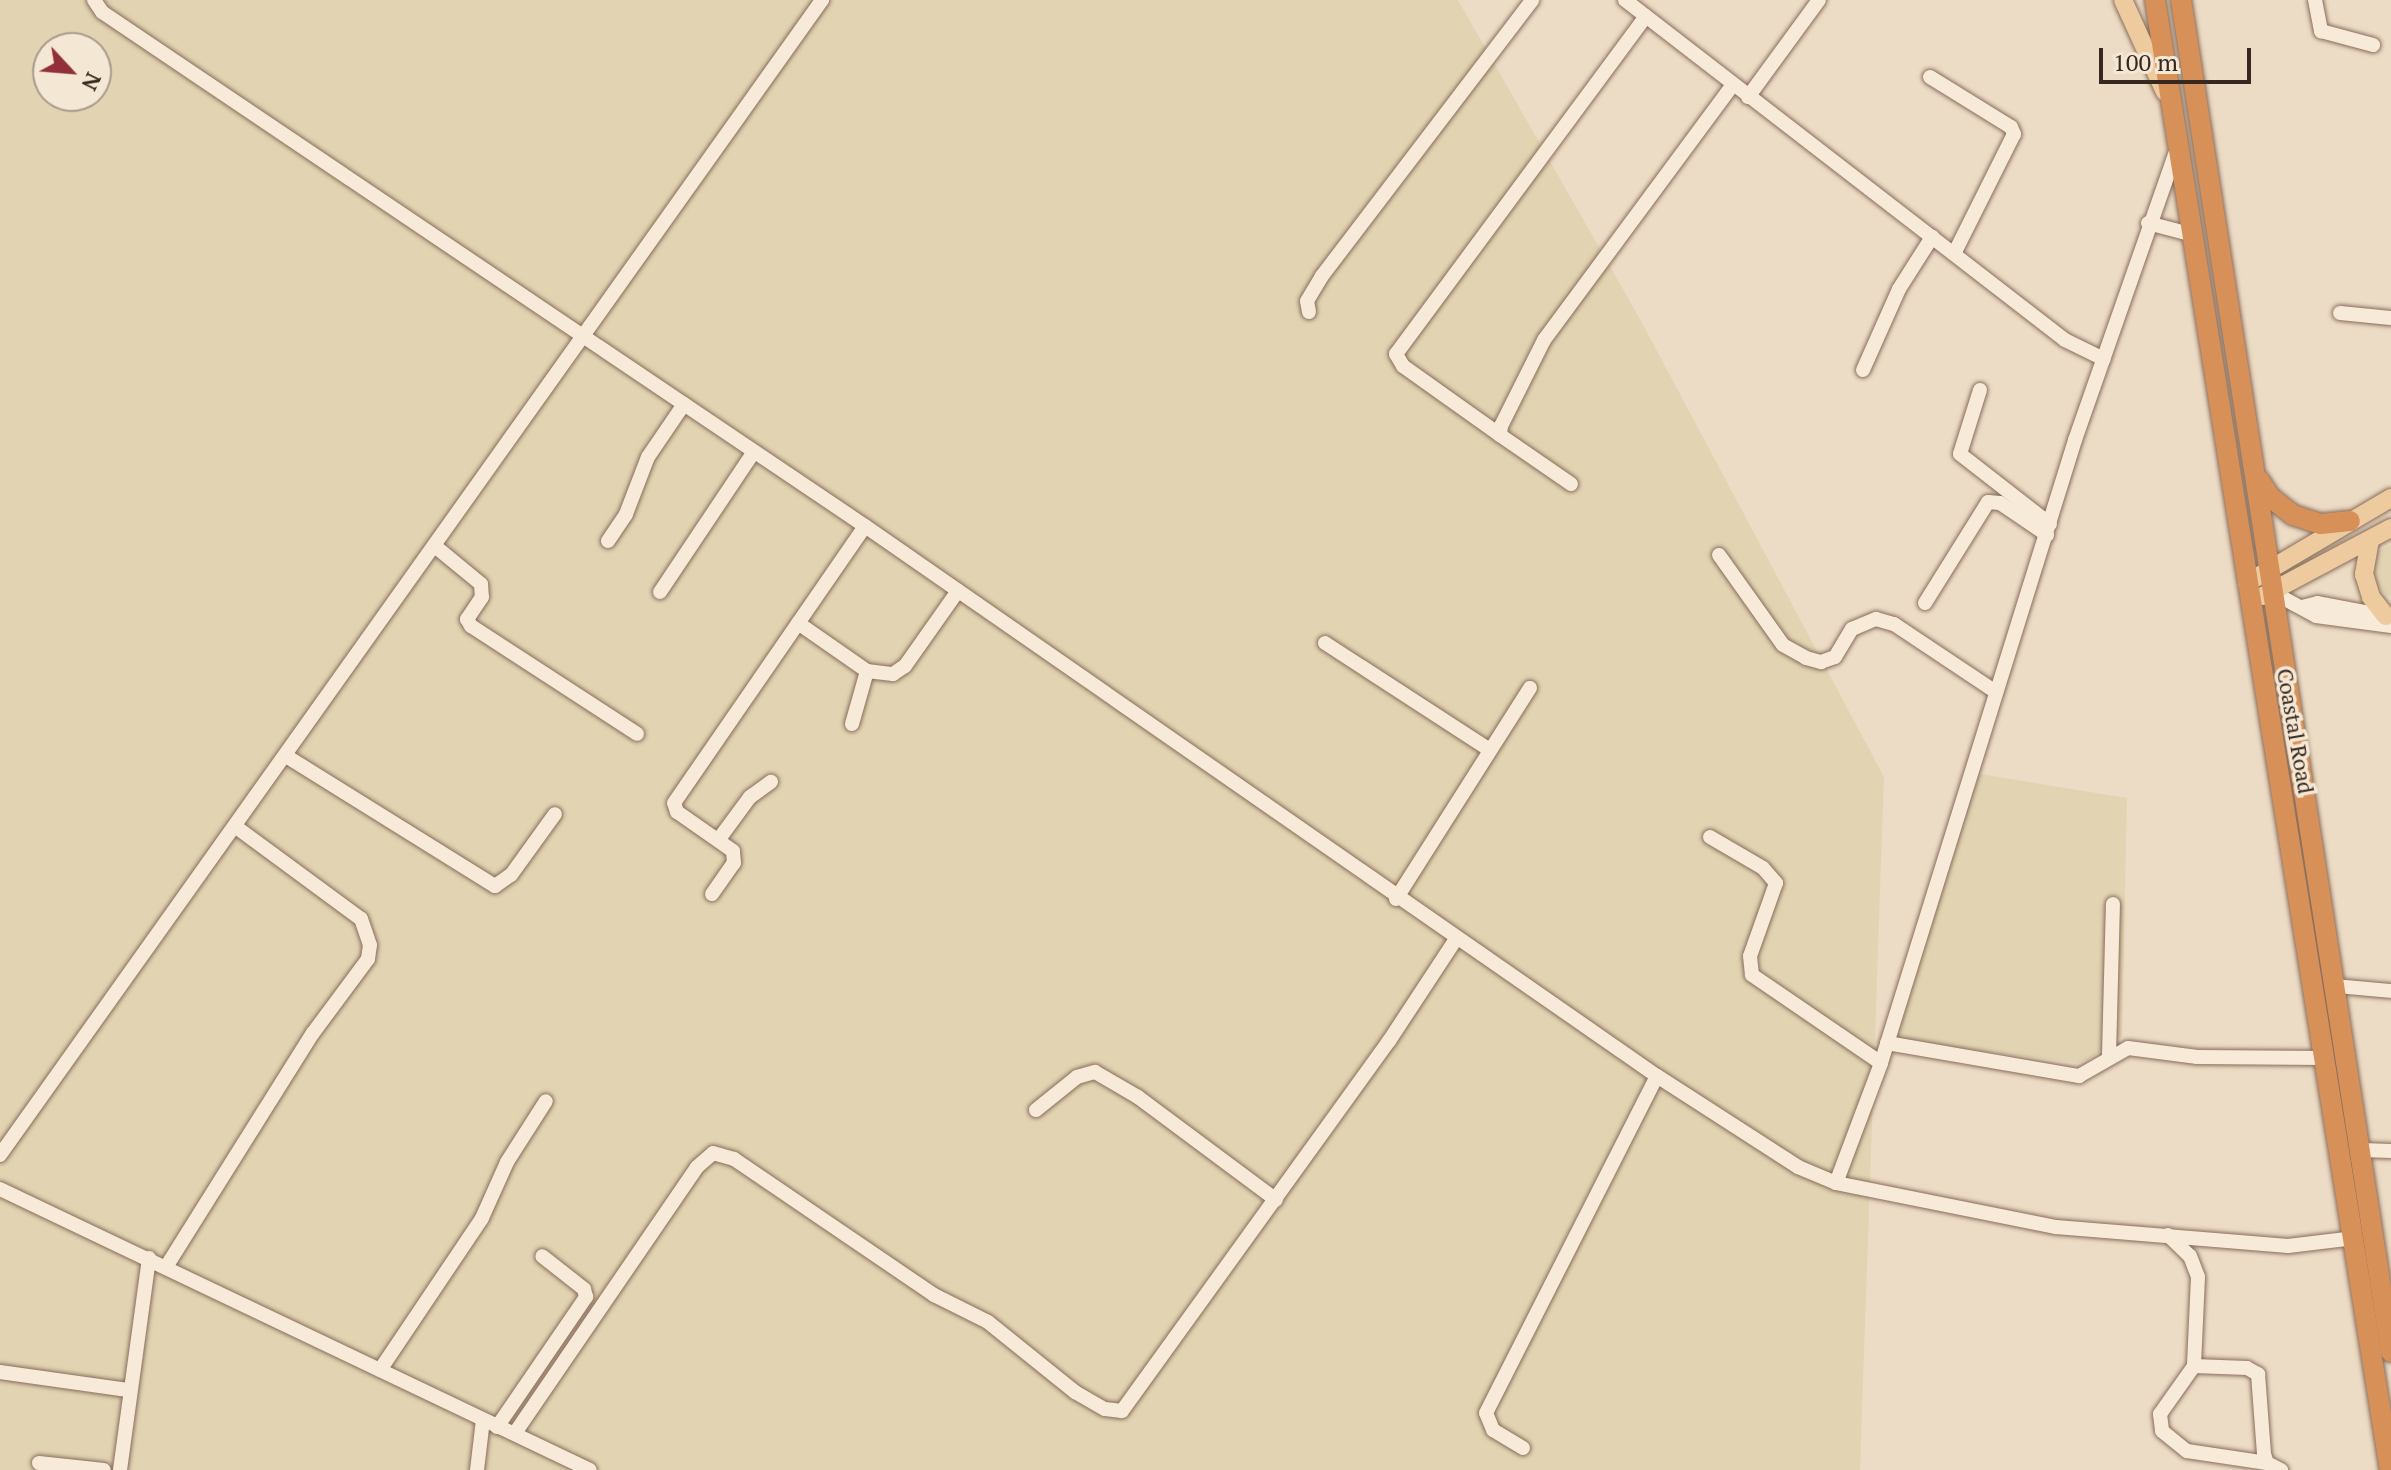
<!DOCTYPE html>
<style>
body{margin:0}
#map{position:relative;width:2391px;height:1470px;overflow:hidden;background:#eddcc5;font-family:"PT Serif",serif}
div>[style]{position:absolute}
.farmland>*{inset:0;background:#e2d4b2}
.roads{filter:drop-shadow(0 0 2px #876d5c) drop-shadow(0 0 2px #876d5c)}
.minor>*{height:14px;margin:-7px;padding:0 7px;transform-origin:7px;border-radius:7px;background:#f8ead8}
.major>*{height:18px;margin:-9px;padding:0 9px;transform-origin:9px;border-radius:9px;background:#eecb9e}
.highway>*{height:20px;margin:-10px;padding:0 10px;transform-origin:10px;border-radius:10px;background:#d89059}
span{translate:-50% -50%;white-space:nowrap;text-align:center;line-height:1.15;-webkit-text-stroke:7px #f4e7d4;paint-order:stroke}
.street-label{font-size:22px;color:#37281f}
.north{position:absolute;left:32px;top:32px;width:80px;height:80px;box-sizing:border-box;background:#f4e7d4;border:2px solid #a89b8c;border-radius:50%;rotate:116deg;font-size:22px;font-weight:700;line-height:32px;text-align:center;color:#37281f}
.north::after{content:'';display:block;margin:auto;width:28px;height:36px;background:#932e3b;clip-path:polygon(50% 0,100% 100%,50% 72%,0 100%)}
.scale{position:absolute;left:2099px;top:48px;width:152px;height:36px;box-sizing:border-box;border:4px solid #37281f;border-top:0;padding-left:10px;font-size:24px;line-height:28px;white-space:nowrap;color:#37281f;-webkit-text-stroke:6px #f4e7d4;paint-order:stroke}
</style>
<div id="map">
<div class="farmland">
<div style="clip-path:polygon(evenodd,0 0,1458px 0,1640px 319px,1884px 777px,1860px 1470px,0 1470px,0 0,48px 48px,96px 48px,96px 96px,48px 96px,48px 48px)"></div>
<div style="clip-path:polygon(2391px 545px,2391px 596px,2386px 595px,2375px 584px,2374px 553px)"></div>
<div style="clip-path:polygon(1974px 773px,2127px 798px,2122px 1036px,2089px 1059px,2078px 1063px,1890px 1040px)"></div>
</div>
<div class="roads">
<div class="minor">
<div style="left:94px;top:0;width:14px;rotate:56deg"></div>
<div style="left:102px;top:12px;width:920px;rotate:33.97deg"></div>
<div style="left:865px;top:526px;width:964px;rotate:34.78deg"></div>
<div style="left:1657px;top:1076px;width:168px;rotate:32.8deg"></div>
<div style="left:1798px;top:1167px;width:41px;rotate:22.8deg"></div>
<div style="left:1836px;top:1183px;width:128px;rotate:-69.4deg"></div>
<div style="left:1881px;top:1063px;width:653px;rotate:-72.7deg"></div>
<div style="left:2075px;top:440px;width:308px;rotate:-70.7deg"></div>
<div style="left:1625px;top:0;width:556px;rotate:37.69deg"></div>
<div style="left:2065px;top:340px;width:43px;rotate:26deg"></div>
<div style="left:2315px;top:0;width:32px;rotate:79deg"></div>
<div style="left:2321px;top:31px;width:54px;rotate:15.1deg"></div>
<div style="left:1930px;top:77px;width:95px;rotate:31.7deg"></div>
<div style="left:2011px;top:127px;width:8px;rotate:67deg"></div>
<div style="left:2014px;top:134px;width:134px;rotate:116.6deg"></div>
<div style="left:1748px;top:97px;width:120px;rotate:-53.8deg"></div>
<div style="left:2148px;top:223px;width:47px;rotate:14.9deg"></div>
<div style="left:1309px;top:312px;width:11px;rotate:-100deg"></div>
<div style="left:1307px;top:301px;width:29px;rotate:-59deg"></div>
<div style="left:1322px;top:276px;width:347px;rotate:-52.7deg"></div>
<div style="left:2340px;top:313px;width:51px;rotate:5.6deg"></div>
<div style="left:1863px;top:370px;width:89px;rotate:-66deg"></div>
<div style="left:1899px;top:289px;width:62px;rotate:-57.6deg"></div>
<div style="left:1980px;top:390px;width:67px;rotate:107.4deg"></div>
<div style="left:1960px;top:454px;width:114px;rotate:37.9deg"></div>
<div style="left:1500px;top:435px;width:119px;rotate:-144.6deg"></div>
<div style="left:1403px;top:366px;width:14px;rotate:-120deg"></div>
<div style="left:1396px;top:354px;width:420px;rotate:-53.5deg"></div>
<div style="left:1571px;top:484px;width:86px;rotate:-145.4deg"></div>
<div style="left:1500px;top:435px;width:9px;rotate:-84deg"></div>
<div style="left:1501px;top:426px;width:96px;rotate:-63.4deg"></div>
<div style="left:1544px;top:340px;width:317px;rotate:-53.5deg"></div>
<div style="left:608px;top:541px;width:32px;rotate:-56deg"></div>
<div style="left:626px;top:514px;width:61px;rotate:-68.9deg"></div>
<div style="left:648px;top:457px;width:64px;rotate:-55.8deg"></div>
<div style="left:436px;top:547px;width:58px;rotate:39.4deg"></div>
<div style="left:481px;top:584px;width:13px;rotate:86deg"></div>
<div style="left:482px;top:597px;width:27px;rotate:124deg"></div>
<div style="left:467px;top:619px;width:8px;rotate:60deg"></div>
<div style="left:471px;top:626px;width:198px;rotate:33deg"></div>
<div style="left:1719px;top:555px;width:110px;rotate:54.6deg"></div>
<div style="left:1783px;top:645px;width:26px;rotate:29deg"></div>
<div style="left:1806px;top:658px;width:16px;rotate:15deg"></div>
<div style="left:1821px;top:662px;width:15px;rotate:-20deg"></div>
<div style="left:1835px;top:657px;width:33px;rotate:-59deg"></div>
<div style="left:1852px;top:629px;width:26px;rotate:-23deg"></div>
<div style="left:1876px;top:619px;width:19px;rotate:16deg"></div>
<div style="left:1894px;top:624px;width:123px;rotate:33.7deg"></div>
<div style="left:660px;top:592px;width:167px;rotate:-56.2deg"></div>
<div style="left:2272px;top:592px;width:50px;rotate:28.6deg"></div>
<div style="left:2316px;top:616px;width:76px;rotate:7.6deg"></div>
<div style="left:1925px;top:603px;width:119px;rotate:-58deg"></div>
<div style="left:1988px;top:502px;width:12px;rotate:5deg"></div>
<div style="left:2000px;top:503px;width:57px;rotate:34.2deg"></div>
<div style="left:2302px;top:607px;width:16px;rotate:-14deg"></div>
<div style="left:2318px;top:603px;width:74px;rotate:10.9deg"></div>
<div style="left:798px;top:623px;width:84px;rotate:34.8deg"></div>
<div style="left:867px;top:671px;width:26px;rotate:7deg"></div>
<div style="left:893px;top:674px;width:14px;rotate:-34deg"></div>
<div style="left:905px;top:666px;width:92px;rotate:-54.8deg"></div>
<div style="left:1325px;top:643px;width:194px;rotate:33deg"></div>
<div style="left:852px;top:724px;width:55px;rotate:-74.2deg"></div>
<div style="left:286px;top:756px;width:246px;rotate:31.9deg"></div>
<div style="left:495px;top:886px;width:19px;rotate:-35deg"></div>
<div style="left:511px;top:875px;width:75px;rotate:-54.2deg"></div>
<div style="left:1710px;top:837px;width:61px;rotate:30.3deg"></div>
<div style="left:1763px;top:868px;width:20px;rotate:49deg"></div>
<div style="left:1776px;top:883px;width:77px;rotate:109.6deg"></div>
<div style="left:1750px;top:956px;width:19px;rotate:84deg"></div>
<div style="left:1752px;top:975px;width:156px;rotate:34.3deg"></div>
<div style="left:719px;top:839px;width:52px;rotate:-53.6deg"></div>
<div style="left:750px;top:797px;width:26px;rotate:-36deg"></div>
<div style="left:712px;top:894px;width:38px;rotate:-55deg"></div>
<div style="left:734px;top:863px;width:12px;rotate:-95deg"></div>
<div style="left:733px;top:851px;width:68px;rotate:-145.1deg"></div>
<div style="left:677px;top:812px;width:9px;rotate:-108deg"></div>
<div style="left:674px;top:803px;width:336px;rotate:-55.4deg"></div>
<div style="left:1396px;top:899px;width:250px;rotate:-57.6deg"></div>
<div style="left:2336px;top:986px;width:55px;rotate:5.2deg"></div>
<div style="left:1887px;top:1043px;width:195px;rotate:9.8deg"></div>
<div style="left:2079px;top:1076px;width:56px;rotate:-29.7deg"></div>
<div style="left:2128px;top:1048px;width:70px;rotate:7.4deg"></div>
<div style="left:2197px;top:1057px;width:127px;rotate:0.5deg"></div>
<div style="left:2109px;top:1055px;width:151px;rotate:-88.5deg"></div>
<div style="left:1036px;top:1110px;width:53px;rotate:-38.8deg"></div>
<div style="left:1077px;top:1077px;width:19px;rotate:-16deg"></div>
<div style="left:1095px;top:1072px;width:50px;rotate:30.2deg"></div>
<div style="left:1138px;top:1097px;width:172px;rotate:36.7deg"></div>
<div style="left:2362px;top:1150px;width:29px;rotate:2deg"></div>
<div style="left:0;top:1155px;width:1418px;rotate:-54.56deg"></div>
<div style="left:1836px;top:1183px;width:224px;rotate:11.3deg"></div>
<div style="left:2056px;top:1227px;width:233px;rotate:4.7deg"></div>
<div style="left:2288px;top:1246px;width:67px;rotate:-6.8deg"></div>
<div style="left:0;top:1189px;width:653px;rotate:25.47deg"></div>
<div style="left:2168px;top:1235px;width:30px;rotate:44deg"></div>
<div style="left:2190px;top:1256px;width:22px;rotate:69deg"></div>
<div style="left:2198px;top:1277px;width:89px;rotate:92.6deg"></div>
<div style="left:2194px;top:1366px;width:53px;rotate:2.2deg"></div>
<div style="left:2247px;top:1368px;width:13px;rotate:29deg"></div>
<div style="left:2258px;top:1374px;width:80px;rotate:85.7deg"></div>
<div style="left:2264px;top:1454px;width:9px;rotate:72deg"></div>
<div style="left:2267px;top:1463px;width:16px;rotate:27deg"></div>
<div style="left:166px;top:1267px;width:276px;rotate:-57.9deg"></div>
<div style="left:313px;top:1033px;width:92px;rotate:-53.4deg"></div>
<div style="left:368px;top:959px;width:14px;rotate:-82deg"></div>
<div style="left:370px;top:945px;width:28px;rotate:-109deg"></div>
<div style="left:361px;top:919px;width:155px;rotate:-143.6deg"></div>
<div style="left:2194px;top:1366px;width:59px;rotate:125.3deg"></div>
<div style="left:2160px;top:1414px;width:17px;rotate:83deg"></div>
<div style="left:2162px;top:1431px;width:32px;rotate:39deg"></div>
<div style="left:2187px;top:1451px;width:81px;rotate:8.5deg"></div>
<div style="left:380px;top:1370px;width:183px;rotate:-56.1deg"></div>
<div style="left:482px;top:1218px;width:61px;rotate:-65.9deg"></div>
<div style="left:507px;top:1162px;width:72px;rotate:-57.4deg"></div>
<div style="left:0;top:1372px;width:129px;rotate:8deg"></div>
<div style="left:497px;top:1427px;width:158px;rotate:-55.6deg"></div>
<div style="left:586px;top:1297px;width:8px;rotate:-104deg"></div>
<div style="left:584px;top:1289px;width:53px;rotate:-141.8deg"></div>
<div style="left:515px;top:1433px;width:322px;rotate:-55.6deg"></div>
<div style="left:697px;top:1167px;width:21px;rotate:-41deg"></div>
<div style="left:713px;top:1153px;width:22px;rotate:16deg"></div>
<div style="left:734px;top:1159px;width:242px;rotate:34.2deg"></div>
<div style="left:934px;top:1295px;width:60px;rotate:26.6deg"></div>
<div style="left:988px;top:1322px;width:112px;rotate:38.8deg"></div>
<div style="left:1075px;top:1392px;width:34px;rotate:30deg"></div>
<div style="left:1105px;top:1409px;width:17px;rotate:7deg"></div>
<div style="left:1122px;top:1411px;width:456px;rotate:-54.2deg"></div>
<div style="left:1389px;top:1041px;width:122px;rotate:-56.7deg"></div>
<div style="left:1523px;top:1448px;width:35px;rotate:-149deg"></div>
<div style="left:1493px;top:1430px;width:18px;rotate:-112deg"></div>
<div style="left:1486px;top:1413px;width:378px;rotate:-63.1deg"></div>
<div style="left:39px;top:1463px;width:65px;rotate:6.1deg"></div>
<div style="left:120px;top:1470px;width:214px;rotate:-82.2deg"></div>
<div style="left:477px;top:1470px;width:50px;rotate:-83.2deg"></div>
</div>
<div class="major">
<div style="left:2123px;top:0;width:101px;rotate:65.5deg"></div>
<div style="left:2370px;top:540px;width:35px;rotate:100deg"></div>
<div style="left:2364px;top:574px;width:24px;rotate:73deg"></div>
<div style="left:2371px;top:597px;width:24px;rotate:52deg"></div>
<div style="left:2247px;top:583px;width:167px;rotate:-30.6deg"></div>
<div style="left:2263px;top:596px;width:145px;rotate:-28deg"></div>
</div>
<div class="highway">
<div style="left:2155px;top:0;width:1489px;rotate:80.92deg"></div>
<div style="left:2181px;top:0;width:1368px;rotate:81.17deg"></div>
<div style="left:2259px;top:480px;width:20px;rotate:57deg"></div>
<div style="left:2270px;top:497px;width:29px;rotate:38deg"></div>
<div style="left:2293px;top:515px;width:29px;rotate:18deg"></div>
<div style="left:2321px;top:524px;width:29px;rotate:-6deg"></div>
</div>
</div>
<div class="street-label">
<span style="left:2296px;top:731px;rotate:80deg">Coastal Road</span>
</div>
<div class="north">N</div>
<div class="scale">100 m</div>
</div>
